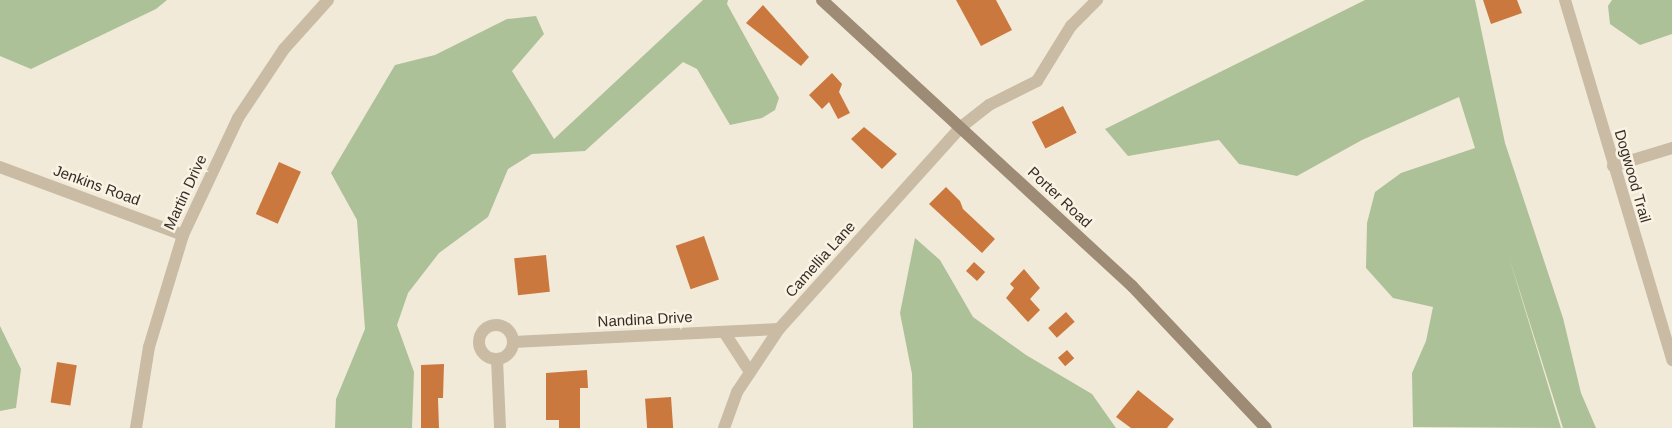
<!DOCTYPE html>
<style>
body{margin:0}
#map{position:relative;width:1672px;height:428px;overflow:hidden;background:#f2ead8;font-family:Helvetica,sans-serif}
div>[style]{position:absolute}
.green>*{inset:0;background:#acc198}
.building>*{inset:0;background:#ca783e;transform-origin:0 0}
.minor>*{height:12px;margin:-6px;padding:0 6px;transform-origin:6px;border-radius:6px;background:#cabca4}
.minor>.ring{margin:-6px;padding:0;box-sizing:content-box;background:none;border:12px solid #cabca4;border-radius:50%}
.secondary>*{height:12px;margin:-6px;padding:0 6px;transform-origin:6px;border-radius:6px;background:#9e8b75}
span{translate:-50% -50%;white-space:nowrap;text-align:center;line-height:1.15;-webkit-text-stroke:5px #faf3e4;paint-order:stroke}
.street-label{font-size:15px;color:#352d26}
</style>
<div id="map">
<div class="green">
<div style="clip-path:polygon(0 0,167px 0,156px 9px,31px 69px,0 56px)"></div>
<div style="clip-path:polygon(703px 0,728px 0,727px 4px,779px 98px,775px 110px,762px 118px,730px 125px,697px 69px,683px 62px,585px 151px,532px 154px,508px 169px,488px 217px,439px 253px,408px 293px,397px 325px,414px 372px,412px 428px,335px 428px,336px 399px,365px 329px,357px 220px,331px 173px,395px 65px,435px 55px,507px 19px,536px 16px,544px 34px,512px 71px,554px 139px)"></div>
<div style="clip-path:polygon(1365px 0,1475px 0,1505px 143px,1563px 318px,1581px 393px,1596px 428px,1563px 428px,1509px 257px,1561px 428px,1413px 427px,1412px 373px,1426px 341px,1433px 307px,1393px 298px,1366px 268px,1367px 223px,1375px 192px,1401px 173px,1475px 148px,1459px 97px,1362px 140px,1297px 176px,1239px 164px,1219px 140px,1128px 156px,1105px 129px)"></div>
<div style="clip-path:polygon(1612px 0,1672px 0,1672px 34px,1640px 45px,1610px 24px,1608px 6px)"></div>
<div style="clip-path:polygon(915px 238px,940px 260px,973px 317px,1026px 355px,1092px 394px,1116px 428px,913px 428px,912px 374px,900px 313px)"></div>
<div style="clip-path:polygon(0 326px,21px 369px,16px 408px,0 411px)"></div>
</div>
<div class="building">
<div style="clip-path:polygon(956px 0,996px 0,1012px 30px,981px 46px)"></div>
<div style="clip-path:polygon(1483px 0,1517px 0,1522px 13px,1491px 24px)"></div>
<div style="clip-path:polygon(763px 5px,809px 57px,801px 66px,746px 23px)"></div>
<div style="clip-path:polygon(832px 73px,842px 84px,839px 92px,850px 113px,838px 119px,829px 102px,822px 109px,809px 95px)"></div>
<div style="left:1063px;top:106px;width:30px;height:35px;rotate:63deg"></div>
<div style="clip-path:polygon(864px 127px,897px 154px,882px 169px,851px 139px)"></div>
<div style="left:279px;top:162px;width:24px;height:57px;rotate:24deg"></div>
<div style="clip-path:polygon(946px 187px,960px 201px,963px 209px,995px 239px,982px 253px,929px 204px)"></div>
<div style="left:704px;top:236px;width:46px;height:30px;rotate:71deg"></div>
<div style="left:546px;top:255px;width:37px;height:32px;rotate:84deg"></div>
<div style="left:974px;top:262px;width:15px;height:12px;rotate:42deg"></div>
<div style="clip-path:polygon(1024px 269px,1040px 288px,1030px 299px,1040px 310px,1028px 322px,1006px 298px,1014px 288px,1010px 284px)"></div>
<div style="left:1066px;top:312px;width:13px;height:24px;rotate:48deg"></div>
<div style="left:1067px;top:350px;width:11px;height:12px;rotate:49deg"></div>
<div style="left:57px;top:362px;width:20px;height:41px;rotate:9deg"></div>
<div style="clip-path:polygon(444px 364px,443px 398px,438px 398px,439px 428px,421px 428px,421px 365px)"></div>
<div style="clip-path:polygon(587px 370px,588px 388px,580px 388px,580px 428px,559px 428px,559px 420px,546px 420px,546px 373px)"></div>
<div style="clip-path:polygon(1138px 390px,1174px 419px,1167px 428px,1131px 428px,1116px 417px)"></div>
<div style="left:671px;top:397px;width:31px;height:26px;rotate:86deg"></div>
</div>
<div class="minor">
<div style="left:1565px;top:0;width:376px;rotate:73.4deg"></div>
<div style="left:1613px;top:166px;width:62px;rotate:-17deg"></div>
<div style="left:0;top:167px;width:195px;rotate:20.4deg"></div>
<div class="ring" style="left:479px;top:325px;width:22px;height:22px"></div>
<div style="left:724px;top:332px;width:48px;rotate:57deg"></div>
<div style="left:513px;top:342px;width:266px;rotate:-2.8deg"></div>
<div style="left:497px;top:359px;width:69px;rotate:87.5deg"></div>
<div style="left:136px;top:428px;width:82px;rotate:-80.9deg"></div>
<div style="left:149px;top:347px;width:117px;rotate:-73.1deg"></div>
<div style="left:183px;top:235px;width:129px;rotate:-64.8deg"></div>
<div style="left:238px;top:118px;width:83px;rotate:-56.3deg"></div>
<div style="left:284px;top:49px;width:66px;rotate:-48.1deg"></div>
<div style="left:724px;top:428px;width:38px;rotate:-70deg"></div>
<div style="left:737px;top:392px;width:76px;rotate:-56.3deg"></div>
<div style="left:779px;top:329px;width:272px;rotate:-48deg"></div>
<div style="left:961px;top:127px;width:36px;rotate:-38deg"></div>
<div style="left:989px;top:105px;width:54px;rotate:-26.6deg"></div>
<div style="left:1037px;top:81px;width:65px;rotate:-58.3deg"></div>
<div style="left:1071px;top:26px;width:37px;rotate:-45deg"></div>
</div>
<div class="secondary">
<div style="left:822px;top:0;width:422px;rotate:42.7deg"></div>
<div style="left:1132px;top:286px;width:195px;rotate:46.7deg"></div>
</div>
<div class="street-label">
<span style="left:1633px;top:176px;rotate:74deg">Dogwood Trail</span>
<span style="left:97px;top:185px;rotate:20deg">Jenkins Road</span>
<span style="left:185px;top:192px;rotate:-65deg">Martin Drive</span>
<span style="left:1060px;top:197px;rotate:43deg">Porter Road</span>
<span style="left:820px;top:259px;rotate:-48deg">Camellia Lane</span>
<span style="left:645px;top:319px;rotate:-3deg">Nandina Drive</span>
</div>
</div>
